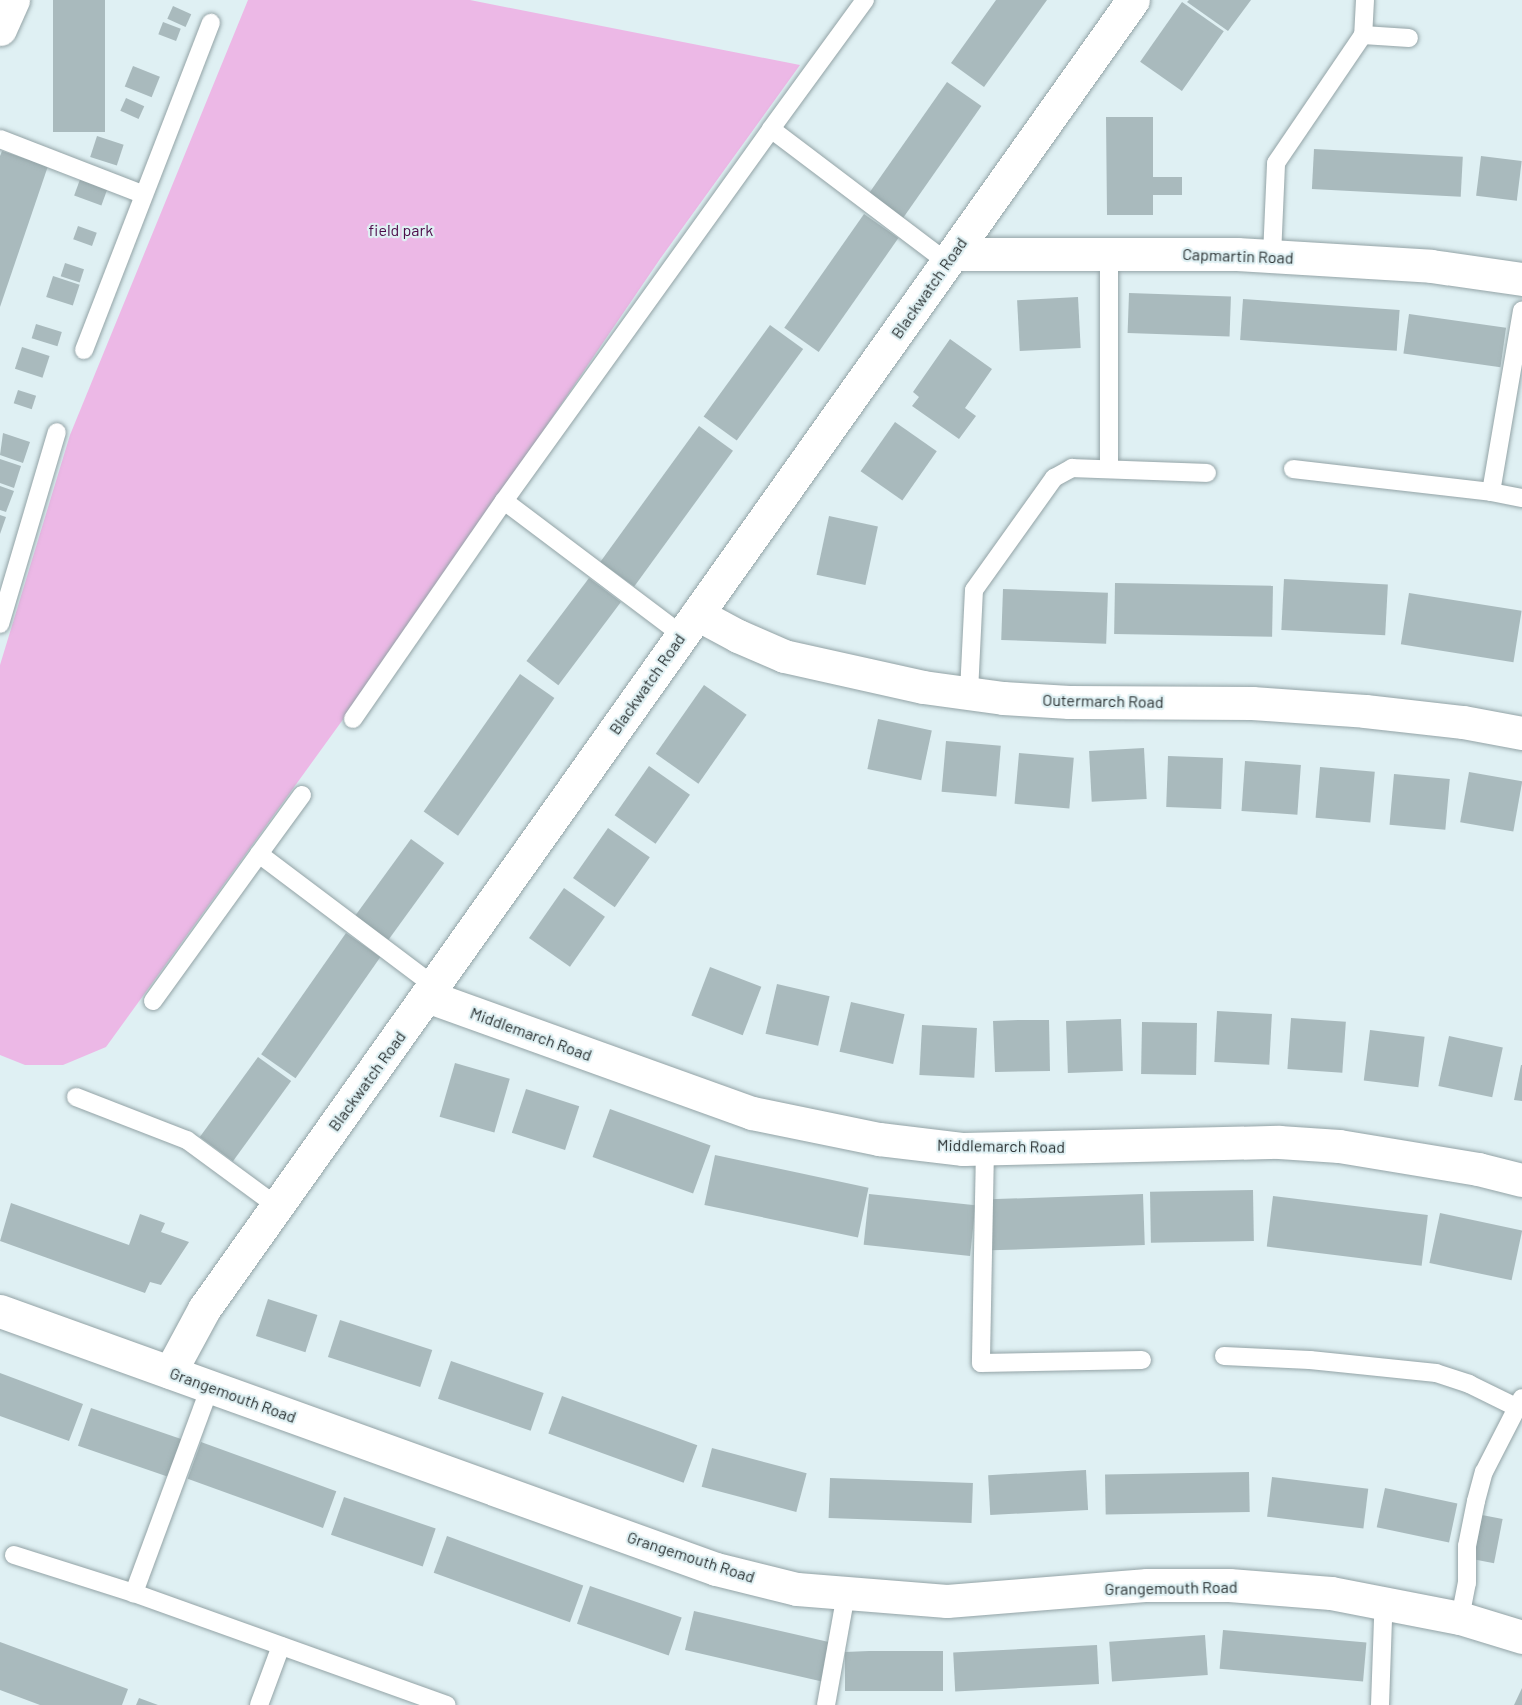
<!DOCTYPE html>
<style>
body{margin:0}
#map{position:relative;width:1522px;height:1705px;overflow:hidden;background:#dff0f3;font-family:Barlow,sans-serif}
div>[style]{position:absolute}
.green>*{inset:0;background:#ecb8e6}
.building>*{inset:0;background:#a9babd;transform-origin:0 0}
.roads{filter:drop-shadow(0 0 2px #93a3a6) drop-shadow(0 0 2px #93a3a6)}
.service>*{height:18px;margin:-9px;padding:0 9px;transform-origin:9px;border-radius:9px;background:#fff}
.minor>*{height:33px;margin:-16.5px;padding:0 16.5px;transform-origin:16.5px;border-radius:16.5px;background:#fff}
span{translate:-50% -50%;white-space:nowrap;text-align:center;line-height:1.15;-webkit-text-stroke:4.5px #dff0f3;paint-order:stroke}
.park-label{font-size:16px;color:#4c0b49}
.street-label{font-size:16px;color:#2b3233}
</style>
<div id="map">
<div class="green">
<div style="clip-path:polygon(248px 0,470px 0,800px 65px,660px 259px,407px 631px,106px 1047px,63px 1065px,25px 1065px,0 1055px,0 665px,70px 435px)"></div>
</div>
<div class="building">
<div style="left:53px;top:0;width:52px;height:132px"></div>
<div style="clip-path:polygon(996px 0,1047px 0,984px 87px,951px 63px)"></div>
<div style="clip-path:polygon(1189px 0,1251px 0,1228px 31px,1187px 2px)"></div>
<div style="left:1182px;top:2px;width:51px;height:73px;rotate:35deg"></div>
<div style="left:173px;top:6px;width:20px;height:14px;rotate:24deg"></div>
<div style="left:163px;top:22px;width:19px;height:13px;rotate:21deg"></div>
<div style="left:133px;top:66px;width:29px;height:22px;rotate:22deg"></div>
<div style="left:947px;top:82px;width:42px;height:139px;rotate:35deg"></div>
<div style="left:126px;top:98px;width:20px;height:14px;rotate:24deg"></div>
<div style="clip-path:polygon(1106px 117px,1153px 117px,1153px 177px,1182px 177px,1182px 195px,1153px 195px,1153px 215px,1107px 215px)"></div>
<div style="left:97px;top:136px;width:28px;height:22px;rotate:18deg"></div>
<div style="left:1314px;top:149px;width:149px;height:40px;rotate:3deg"></div>
<div style="clip-path:polygon(2px 151px,48px 166px,0 307px,0 156px)"></div>
<div style="left:1481px;top:156px;width:41px;height:40px;rotate:7deg"></div>
<div style="left:82px;top:174px;width:29px;height:23px;rotate:20deg"></div>
<div style="left:864px;top:214px;width:42px;height:139px;rotate:35deg"></div>
<div style="left:78px;top:226px;width:20px;height:14px;rotate:20deg"></div>
<div style="left:65px;top:263px;width:20px;height:14px;rotate:18deg"></div>
<div style="left:53px;top:276px;width:28px;height:22px;rotate:18deg"></div>
<div style="left:1129px;top:293px;width:102px;height:40px;rotate:2deg"></div>
<div style="left:1078px;top:297px;width:51px;height:61px;rotate:87deg"></div>
<div style="left:1243px;top:299px;width:157px;height:41px;rotate:4deg"></div>
<div style="left:1409px;top:314px;width:98px;height:40px;rotate:8deg"></div>
<div style="left:36px;top:324px;width:27px;height:15px;rotate:17deg"></div>
<div style="left:770px;top:325px;width:41px;height:113px;rotate:36deg"></div>
<div style="clip-path:polygon(950px 339px,992px 369px,965px 408px,976px 416px,959px 439px,912px 406px,919px 397px,913px 392px)"></div>
<div style="left:22px;top:347px;width:29px;height:23px;rotate:18deg"></div>
<div style="left:18px;top:390px;width:19px;height:14px;rotate:18deg"></div>
<div style="left:895px;top:422px;width:51px;height:60px;rotate:35deg"></div>
<div style="left:699px;top:426px;width:42px;height:168px;rotate:36deg"></div>
<div style="clip-path:polygon(3px 433px,30px 442px,23px 463px,0 455px)"></div>
<div style="clip-path:polygon(0 459px,21px 466px,14px 488px,0 483px)"></div>
<div style="clip-path:polygon(0 486px,14px 491px,6px 512px,0 510px)"></div>
<div style="clip-path:polygon(0 515px,6px 517px,0 534px)"></div>
<div style="left:829px;top:516px;width:50px;height:60px;rotate:12deg"></div>
<div style="left:589px;top:578px;width:40px;height:104px;rotate:37deg"></div>
<div style="left:1284px;top:579px;width:104px;height:51px;rotate:3deg"></div>
<div style="left:1115px;top:583px;width:158px;height:51px;rotate:1deg"></div>
<div style="left:1003px;top:589px;width:105px;height:51px;rotate:2deg"></div>
<div style="left:1409px;top:593px;width:114px;height:52px;rotate:9deg"></div>
<div style="left:520px;top:674px;width:42px;height:168px;rotate:35deg"></div>
<div style="left:704px;top:685px;width:52px;height:84px;rotate:35deg"></div>
<div style="left:878px;top:719px;width:55px;height:51px;rotate:12deg"></div>
<div style="left:946px;top:741px;width:55px;height:51px;rotate:5deg"></div>
<div style="left:1144px;top:748px;width:51px;height:55px;rotate:87deg"></div>
<div style="left:1019px;top:753px;width:55px;height:51px;rotate:5deg"></div>
<div style="left:1168px;top:756px;width:55px;height:51px;rotate:2deg"></div>
<div style="left:1245px;top:761px;width:56px;height:50px;rotate:4deg"></div>
<div style="left:649px;top:766px;width:50px;height:60px;rotate:35deg"></div>
<div style="left:1320px;top:767px;width:55px;height:51px;rotate:5deg"></div>
<div style="left:1469px;top:772px;width:54px;height:51px;rotate:10deg"></div>
<div style="left:1394px;top:774px;width:56px;height:51px;rotate:5deg"></div>
<div style="left:608px;top:828px;width:51px;height:61px;rotate:35deg"></div>
<div style="left:411px;top:839px;width:41px;height:95px;rotate:36deg"></div>
<div style="left:564px;top:888px;width:50px;height:61px;rotate:35deg"></div>
<div style="left:346px;top:933px;width:42px;height:148px;rotate:35deg"></div>
<div style="left:710px;top:967px;width:55px;height:52px;rotate:21deg"></div>
<div style="left:777px;top:984px;width:54px;height:51px;rotate:13deg"></div>
<div style="left:851px;top:1002px;width:55px;height:51px;rotate:13deg"></div>
<div style="left:1217px;top:1011px;width:55px;height:51px;rotate:3deg"></div>
<div style="left:1291px;top:1018px;width:55px;height:51px;rotate:4deg"></div>
<div style="left:1121px;top:1019px;width:52px;height:55px;rotate:88deg"></div>
<div style="clip-path:polygon(1019px 1020px,1049px 1020px,1050px 1071px,995px 1072px,993px 1021px)"></div>
<div style="left:1142px;top:1022px;width:55px;height:52px;rotate:1deg"></div>
<div style="left:922px;top:1025px;width:55px;height:50px;rotate:3deg"></div>
<div style="left:1370px;top:1030px;width:55px;height:51px;rotate:7deg"></div>
<div style="left:1449px;top:1036px;width:55px;height:51px;rotate:12deg"></div>
<div style="left:258px;top:1057px;width:41px;height:99px;rotate:36deg"></div>
<div style="left:455px;top:1063px;width:57px;height:56px;rotate:16deg"></div>
<div style="clip-path:polygon(1521px 1065px,1522px 1065px,1522px 1101px,1514px 1100px)"></div>
<div style="left:526px;top:1089px;width:56px;height:46px;rotate:18deg"></div>
<div style="left:610px;top:1109px;width:107px;height:51px;rotate:20deg"></div>
<div style="left:715px;top:1155px;width:157px;height:51px;rotate:12deg"></div>
<div style="left:1253px;top:1190px;width:51px;height:103px;rotate:89deg"></div>
<div style="left:869px;top:1194px;width:107px;height:51px;rotate:6deg"></div>
<div style="left:1143px;top:1194px;width:51px;height:154px;rotate:88deg"></div>
<div style="left:1273px;top:1196px;width:156px;height:51px;rotate:7deg"></div>
<div style="clip-path:polygon(11px 1203px,129px 1245px,140px 1214px,165px 1223px,161px 1232px,189px 1242px,161px 1285px,150px 1282px,145px 1293px,0 1241px)"></div>
<div style="left:1440px;top:1213px;width:84px;height:51px;rotate:12deg"></div>
<div style="left:268px;top:1299px;width:52px;height:39px;rotate:18deg"></div>
<div style="left:340px;top:1320px;width:97px;height:39px;rotate:18deg"></div>
<div style="left:451px;top:1361px;width:98px;height:40px;rotate:19deg"></div>
<div style="clip-path:polygon(0 1373px,83px 1404px,69px 1441px,0 1416px)"></div>
<div style="left:562px;top:1396px;width:144px;height:40px;rotate:20deg"></div>
<div style="left:91px;top:1408px;width:96px;height:40px;rotate:19deg"></div>
<div style="left:201px;top:1442px;width:144px;height:39px;rotate:20deg"></div>
<div style="left:712px;top:1448px;width:98px;height:40px;rotate:15deg"></div>
<div style="left:1086px;top:1470px;width:40px;height:98px;rotate:87deg"></div>
<div style="left:1249px;top:1472px;width:40px;height:144px;rotate:89deg"></div>
<div style="left:1272px;top:1477px;width:97px;height:40px;rotate:7deg"></div>
<div style="left:830px;top:1478px;width:143px;height:40px;rotate:2deg"></div>
<div style="left:1385px;top:1488px;width:74px;height:40px;rotate:12deg"></div>
<div style="left:344px;top:1497px;width:97px;height:40px;rotate:19deg"></div>
<div style="left:1482px;top:1515px;width:21px;height:45px;rotate:11deg"></div>
<div style="left:447px;top:1536px;width:145px;height:39px;rotate:20deg"></div>
<div style="left:590px;top:1586px;width:97px;height:40px;rotate:19deg"></div>
<div style="left:694px;top:1611px;width:145px;height:40px;rotate:13deg"></div>
<div style="left:1223px;top:1630px;width:144px;height:39px;rotate:5deg"></div>
<div style="left:1205px;top:1635px;width:40px;height:96px;rotate:86deg"></div>
<div style="clip-path:polygon(0 1642px,128px 1689px,122px 1705px,40px 1705px,0 1690px)"></div>
<div style="left:1097px;top:1645px;width:39px;height:144px;rotate:87deg"></div>
<div style="clip-path:polygon(869px 1651px,943px 1651px,943px 1691px,845px 1691px,845px 1652px)"></div>
<div style="clip-path:polygon(1522px 1688px,1522px 1705px,1514px 1705px)"></div>
<div style="clip-path:polygon(139px 1698px,158px 1705px,136px 1705px)"></div>
</div>
<div class="roads">
<div class="service">
<div style="left:865px;top:0;width:160px;rotate:126.1deg"></div>
<div style="left:771px;top:129px;width:221px;rotate:37.1deg"></div>
<div style="left:1365px;top:0;width:35px;rotate:93deg"></div>
<div style="left:1363px;top:35px;width:46px;rotate:3.7deg"></div>
<div style="left:0;top:139px;width:152px;rotate:21.2deg"></div>
<div style="left:1272px;top:256px;width:93px;rotate:-87.5deg"></div>
<div style="left:1276px;top:163px;width:155px;rotate:-55.8deg"></div>
<div style="left:84px;top:350px;width:351px;rotate:-68.8deg"></div>
<div style="left:1109px;top:469px;width:214px;rotate:-90deg"></div>
<div style="left:1293px;top:469px;width:199px;rotate:6.6deg"></div>
<div style="left:1491px;top:492px;width:184px;rotate:-80.3deg"></div>
<div style="left:1491px;top:492px;width:32px;rotate:11deg"></div>
<div style="left:0;top:624px;width:200px;rotate:-73.5deg"></div>
<div style="left:682px;top:635px;width:223px;rotate:-143deg"></div>
<div style="left:504px;top:501px;width:458px;rotate:-54.3deg"></div>
<div style="left:969px;top:692px;width:102px;rotate:-87.2deg"></div>
<div style="left:974px;top:590px;width:138px;rotate:-54.5deg"></div>
<div style="left:1054px;top:478px;width:21px;rotate:-29deg"></div>
<div style="left:1072px;top:468px;width:135px;rotate:2.1deg"></div>
<div style="left:353px;top:719px;width:265px;rotate:-55.3deg"></div>
<div style="left:302px;top:795px;width:73px;rotate:126.1deg"></div>
<div style="left:259px;top:854px;width:219px;rotate:37deg"></div>
<div style="left:153px;top:1001px;width:181px;rotate:-54.2deg"></div>
<div style="left:76px;top:1097px;width:119px;rotate:21.2deg"></div>
<div style="left:187px;top:1140px;width:112px;rotate:36.3deg"></div>
<div style="left:985px;top:1149px;width:214px;rotate:91.1deg"></div>
<div style="left:981px;top:1363px;width:161px;rotate:-1.1deg"></div>
<div style="left:1224px;top:1356px;width:86px;rotate:2.7deg"></div>
<div style="left:1310px;top:1360px;width:127px;rotate:5.9deg"></div>
<div style="left:1436px;top:1373px;width:35px;rotate:18deg"></div>
<div style="left:1469px;top:1384px;width:52px;rotate:26.1deg"></div>
<div style="left:210px;top:1387px;width:220px;rotate:110.3deg"></div>
<div style="left:134px;top:1593px;width:332px;rotate:19.7deg"></div>
<div style="left:14px;top:1555px;width:126px;rotate:17.6deg"></div>
<div style="left:1460px;top:1618px;width:36px;rotate:-79deg"></div>
<div style="left:1467px;top:1583px;width:37px;rotate:-90deg"></div>
<div style="left:1467px;top:1546px;width:46px;rotate:-78.7deg"></div>
<div style="left:1476px;top:1501px;width:30px;rotate:-75deg"></div>
<div style="left:1484px;top:1472px;width:83px;rotate:-62.8deg"></div>
<div style="left:259px;top:1705px;width:63px;rotate:-69.6deg"></div>
<div style="left:826px;top:1705px;width:113px;rotate:-79.8deg"></div>
<div style="left:1380px;top:1705px;width:85px;rotate:-88deg"></div>
<div style="left:1383px;top:1620px;width:16px;rotate:-79deg"></div>
</div>
<div class="minor">
<div style="left:0;top:29px;width:32px;rotate:-66deg"></div>
<div style="left:953px;top:254px;width:284px"></div>
<div style="left:1237px;top:254px;width:194px;rotate:3.5deg"></div>
<div style="left:1431px;top:266px;width:92px;rotate:8.1deg"></div>
<div style="left:697px;top:614px;width:47px;rotate:28.2deg"></div>
<div style="left:738px;top:636px;width:50px;rotate:23.5deg"></div>
<div style="left:784px;top:656px;width:142px;rotate:12.6deg"></div>
<div style="left:923px;top:687px;width:81px;rotate:7.8deg"></div>
<div style="left:1003px;top:698px;width:66px;rotate:3.5deg"></div>
<div style="left:1069px;top:702px;width:183px;rotate:0.3deg"></div>
<div style="left:1252px;top:703px;width:113px;rotate:4deg"></div>
<div style="left:1365px;top:711px;width:99px;rotate:6.4deg"></div>
<div style="left:1463px;top:722px;width:60px;rotate:10.6deg"></div>
<div style="left:427px;top:996px;width:345px;rotate:19.8deg"></div>
<div style="left:752px;top:1113px;width:130px;rotate:11.6deg"></div>
<div style="left:879px;top:1139px;width:85px;rotate:6.8deg"></div>
<div style="left:963px;top:1149px;width:316px;rotate:-1.3deg"></div>
<div style="left:1279px;top:1142px;width:60px;rotate:3.8deg"></div>
<div style="left:1339px;top:1146px;width:141px;rotate:9.4deg"></div>
<div style="left:1478px;top:1169px;width:45px;rotate:14deg"></div>
<div style="left:0;top:1311px;width:761px;rotate:19.82deg"></div>
<div style="left:716px;top:1569px;width:83px;rotate:13.9deg"></div>
<div style="left:797px;top:1589px;width:150px;rotate:4.6deg"></div>
<div style="left:947px;top:1601px;width:201px;rotate:-4.6deg"></div>
<div style="left:1147px;top:1585px;width:82px"></div>
<div style="left:1229px;top:1585px;width:102px;rotate:4.5deg"></div>
<div style="left:1331px;top:1593px;width:131px;rotate:11deg"></div>
<div style="left:1460px;top:1618px;width:65px;rotate:17deg"></div>
<div style="left:170px;top:1372px;width:72px;rotate:-61.6deg"></div>
<div style="left:204px;top:1309px;width:1605px;rotate:-54.64deg"></div>
</div>
</div>
<div class="park-label">
<span style="left:401px;top:230px">field park</span>
</div>
<div class="street-label">
<span style="left:1238px;top:256px;rotate:2deg">Capmartin Road</span>
<span style="left:929px;top:288px;rotate:-55deg">Blackwatch Road</span>
<span style="left:647px;top:684px;rotate:-55deg">Blackwatch Road</span>
<span style="left:1103px;top:701px;rotate:1deg">Outermarch Road</span>
<span style="left:531px;top:1034px;rotate:20deg">Middlemarch Road</span>
<span style="left:367px;top:1081px;rotate:-54deg">Blackwatch Road</span>
<span style="left:1001px;top:1146px;rotate:1deg">Middlemarch Road</span>
<span style="left:233px;top:1395px;rotate:20deg">Grangemouth Road</span>
<span style="left:691px;top:1557px;rotate:18deg">Grangemouth Road</span>
<span style="left:1171px;top:1588px;rotate:-1deg">Grangemouth Road</span>
</div>
</div>
